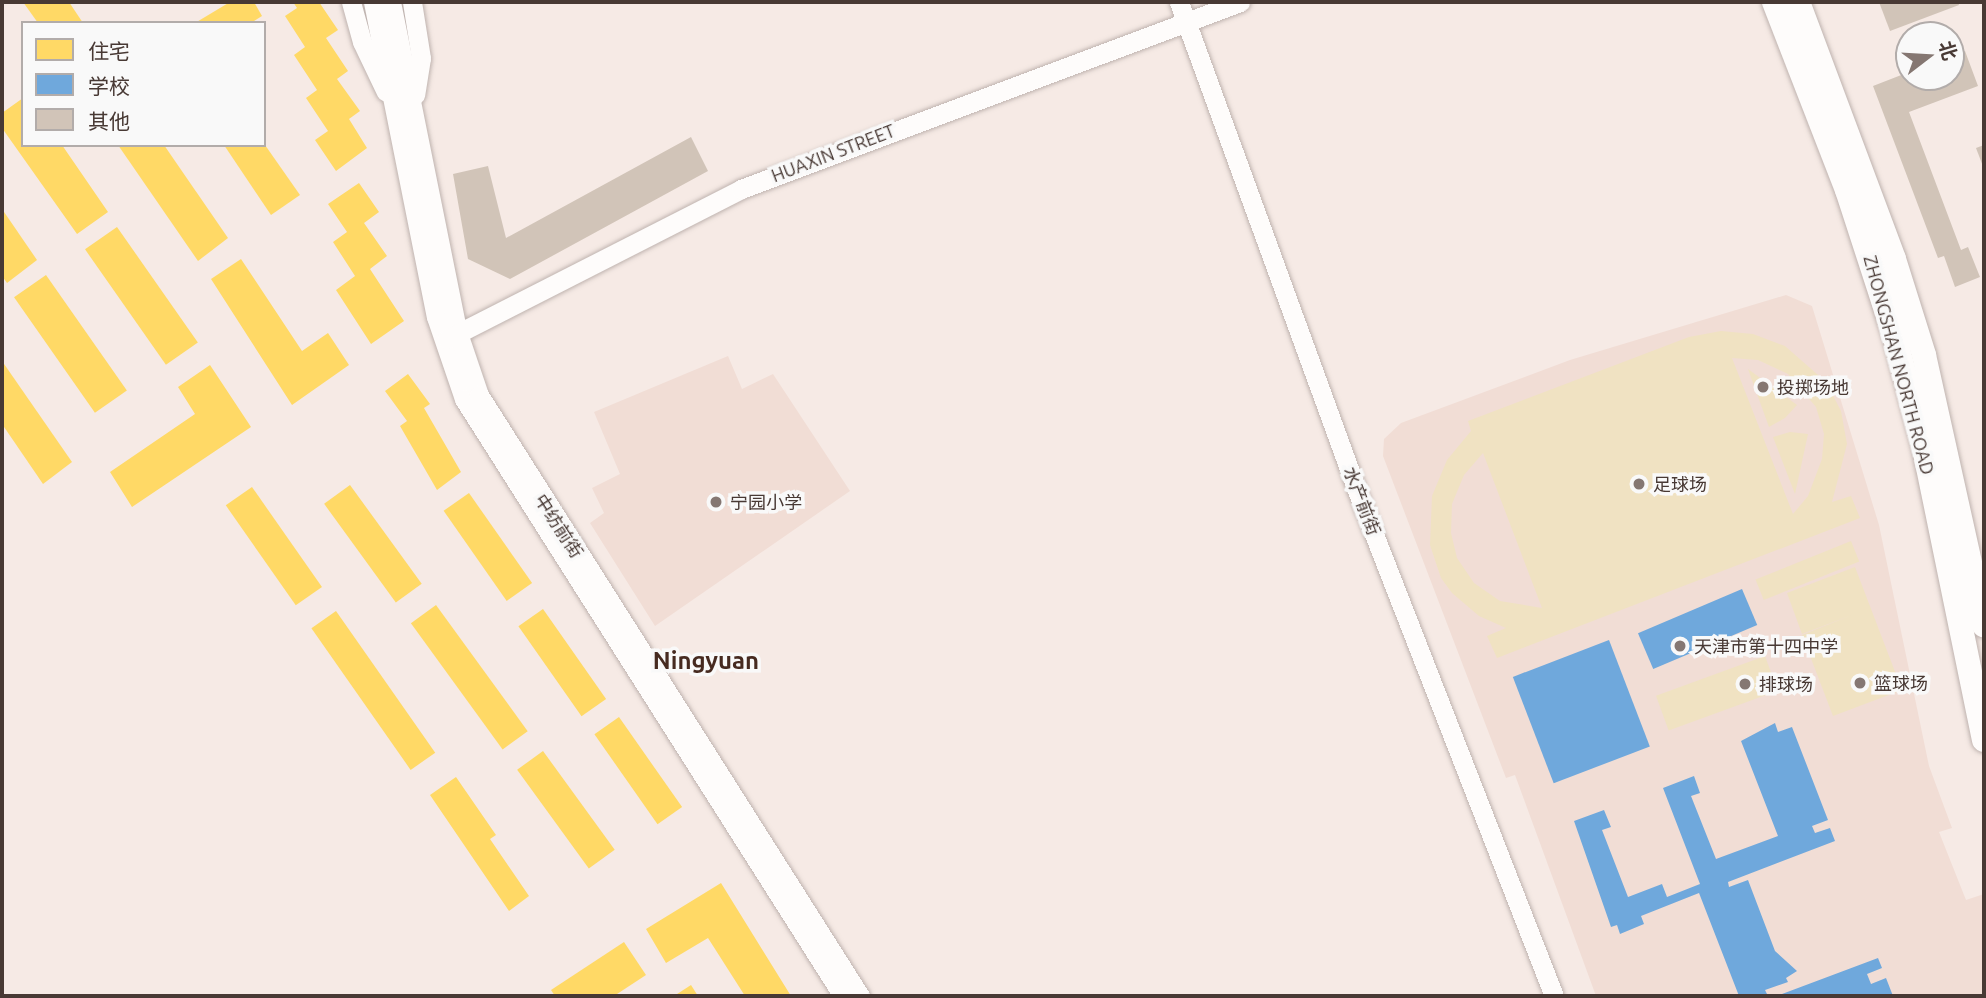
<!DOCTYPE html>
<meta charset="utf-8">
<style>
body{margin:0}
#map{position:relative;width:1986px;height:998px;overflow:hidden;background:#f6eae5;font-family:Ubuntu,"Noto Sans SC",sans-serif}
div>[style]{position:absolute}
.built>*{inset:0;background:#f1ddd5}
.green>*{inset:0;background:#f0e2c2;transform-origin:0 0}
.homes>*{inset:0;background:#ffd966;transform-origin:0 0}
.schools>*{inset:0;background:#6fa8dc;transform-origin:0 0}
.building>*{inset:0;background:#d1c4b8}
.roads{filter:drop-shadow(0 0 2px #bfb3af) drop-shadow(0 0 2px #bfb3af)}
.minor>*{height:19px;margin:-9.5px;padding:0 9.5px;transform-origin:9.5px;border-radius:9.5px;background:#fefcfb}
.major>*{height:24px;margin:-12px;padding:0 12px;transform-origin:12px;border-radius:12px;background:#fefcfb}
.dots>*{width:19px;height:19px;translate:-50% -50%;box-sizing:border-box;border:4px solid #f9f9f9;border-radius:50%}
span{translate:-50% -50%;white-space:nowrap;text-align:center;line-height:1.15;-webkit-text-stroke:7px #f9f9f9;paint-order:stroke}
.street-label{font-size:18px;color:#483934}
.poi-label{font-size:18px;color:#483934}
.left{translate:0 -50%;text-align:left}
.district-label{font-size:24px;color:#462a20;font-weight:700}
.frame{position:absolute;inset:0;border:4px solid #483934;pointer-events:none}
.legend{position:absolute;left:21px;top:21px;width:245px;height:126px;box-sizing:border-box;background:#f9f9f9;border:2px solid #b2acaa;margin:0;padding:9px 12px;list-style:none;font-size:21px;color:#483934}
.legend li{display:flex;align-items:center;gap:14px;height:35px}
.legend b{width:35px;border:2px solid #b2acaa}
.north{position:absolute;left:1895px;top:21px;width:70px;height:70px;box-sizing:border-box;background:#f9f9f9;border:2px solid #b2acaa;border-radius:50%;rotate:73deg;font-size:19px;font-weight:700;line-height:28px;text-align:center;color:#483934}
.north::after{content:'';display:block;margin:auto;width:24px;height:32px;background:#857772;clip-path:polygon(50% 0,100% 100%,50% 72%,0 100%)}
</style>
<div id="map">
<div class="built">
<div style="clip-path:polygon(1786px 295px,1812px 306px,1879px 525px,1929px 766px,1952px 828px,1939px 832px,1966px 900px,1984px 894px,1984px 996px,1596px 996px,1515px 775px,1506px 778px,1383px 456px,1384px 439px,1401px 423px,1570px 360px)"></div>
<div style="clip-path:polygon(728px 356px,742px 389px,773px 374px,850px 491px,655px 626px,590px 523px,604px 513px,592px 488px,620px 474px,594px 412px)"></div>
</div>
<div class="green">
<div style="clip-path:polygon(evenodd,1721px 331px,1753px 334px,1785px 346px,1826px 382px,1841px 411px,1847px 444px,1832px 502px,1851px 496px,1860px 518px,1497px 658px,1487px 636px,1506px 628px,1479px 616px,1452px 593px,1441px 578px,1430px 545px,1432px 496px,1447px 460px,1471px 431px,1468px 421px,1689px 337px,1721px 331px,1732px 358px,1758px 360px,1788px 374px,1816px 407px,1824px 434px,1822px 459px,1808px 496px,1793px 514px,1732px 358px,1721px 331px,1483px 453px,1542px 608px,1500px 601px,1474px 583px,1457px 558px,1451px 533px,1452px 504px,1464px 475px,1483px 453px)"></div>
<div style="clip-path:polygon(1748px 369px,1797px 405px,1785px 418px,1769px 427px)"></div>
<div style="clip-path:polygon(1790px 432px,1808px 434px,1795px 494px,1773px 437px)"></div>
<div style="left:1851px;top:541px;width:22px;height:103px;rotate:68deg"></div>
<div style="clip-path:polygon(1855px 567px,1902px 690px,1833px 716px,1802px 635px,1852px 615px,1802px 634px,1787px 593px)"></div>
<div style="left:1765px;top:656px;width:37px;height:116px;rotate:70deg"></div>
</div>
<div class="homes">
<div style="clip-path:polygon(23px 2px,69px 2px,83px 23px,38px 23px)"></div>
<div style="clip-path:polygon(230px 2px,254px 2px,262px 16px,251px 23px,195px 23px)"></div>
<div style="clip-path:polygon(293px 2px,319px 2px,338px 30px,326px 38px,348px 71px,337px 79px,360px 111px,349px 119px,367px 148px,336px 171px,315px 140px,328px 131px,306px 98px,317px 90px,294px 55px,305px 47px,285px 16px,297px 8px)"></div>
<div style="clip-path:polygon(23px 98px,23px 145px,62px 145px,108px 212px,77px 234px,2px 128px,2px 113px)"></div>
<div style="clip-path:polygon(118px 145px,164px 145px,228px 238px,198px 261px)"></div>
<div style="clip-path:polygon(224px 145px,265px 145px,300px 195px,271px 215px)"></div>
<div style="clip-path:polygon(359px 183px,379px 212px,364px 223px,387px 256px,370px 269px,404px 321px,371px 344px,336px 290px,355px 276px,333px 242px,347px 232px,328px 204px)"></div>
<div style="clip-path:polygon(2px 209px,37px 260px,7px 283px,2px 276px)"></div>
<div style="left:117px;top:227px;width:141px;height:39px;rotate:55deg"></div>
<div style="clip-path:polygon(241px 259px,302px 351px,328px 333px,349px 365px,292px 405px,211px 279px)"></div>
<div style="left:46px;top:275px;width:141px;height:39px;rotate:55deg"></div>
<div style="clip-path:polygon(2px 361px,72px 462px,43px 484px,2px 424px)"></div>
<div style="clip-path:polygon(210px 365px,251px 427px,132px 507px,110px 472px,195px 414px,178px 387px)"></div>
<div style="clip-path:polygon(408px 374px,430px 404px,424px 408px,461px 472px,437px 490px,400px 426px,407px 421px,385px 391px)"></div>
<div style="left:350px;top:485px;width:122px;height:32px;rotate:54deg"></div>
<div style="left:252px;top:487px;width:122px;height:32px;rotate:55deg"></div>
<div style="left:469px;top:493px;width:110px;height:31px;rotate:55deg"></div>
<div style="left:436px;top:605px;width:156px;height:31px;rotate:54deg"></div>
<div style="left:543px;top:609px;width:110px;height:30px;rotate:55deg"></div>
<div style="left:336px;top:611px;width:173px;height:30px;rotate:55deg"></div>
<div style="left:619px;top:717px;width:110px;height:30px;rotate:55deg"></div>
<div style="left:543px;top:751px;width:122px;height:32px;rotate:54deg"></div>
<div style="clip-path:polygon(456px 777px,496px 835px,490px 839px,529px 896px,509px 911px,430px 795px)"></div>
<div style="clip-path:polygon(721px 883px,791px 996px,745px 996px,708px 938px,666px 963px,646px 929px)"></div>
<div style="clip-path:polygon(624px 942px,646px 975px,614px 996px,555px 996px,551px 990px)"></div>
<div style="clip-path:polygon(691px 985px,698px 996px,674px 996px)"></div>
</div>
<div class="schools">
<div style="left:1742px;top:589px;width:39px;height:113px;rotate:67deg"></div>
<div style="left:1609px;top:640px;width:114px;height:103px;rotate:69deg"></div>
<div style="clip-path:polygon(1775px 723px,1778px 732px,1792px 727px,1828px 820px,1812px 826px,1815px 833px,1830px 828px,1835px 841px,1728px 882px,1729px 887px,1748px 880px,1775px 951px,1797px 971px,1786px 978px,1788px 982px,1765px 990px,1768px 996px,1739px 996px,1699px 893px,1641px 916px,1644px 924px,1620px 934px,1617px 925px,1611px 927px,1574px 821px,1604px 810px,1611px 827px,1602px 830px,1628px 897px,1662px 884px,1667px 897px,1700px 884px,1663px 788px,1694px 776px,1700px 793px,1691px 796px,1716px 859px,1778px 836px,1741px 741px)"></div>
<div style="clip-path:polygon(1878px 958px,1882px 968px,1867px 974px,1871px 984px,1886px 978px,1893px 996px,1777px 996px)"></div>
</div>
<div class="building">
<div style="clip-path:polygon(1879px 2px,1958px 2px,1959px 5px,1890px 31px)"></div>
<div style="clip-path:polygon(1965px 51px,1978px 86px,1909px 112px,1961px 250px,1968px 247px,1980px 277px,1955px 287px,1944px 256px,1938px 258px,1873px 86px,1909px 72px,1909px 77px,1951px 77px,1951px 57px)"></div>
<div style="clip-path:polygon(691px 137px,708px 171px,510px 279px,468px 259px,453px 174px,488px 166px,506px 238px)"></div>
<div style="clip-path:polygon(1984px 145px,1984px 169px,1976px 148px)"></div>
</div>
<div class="roads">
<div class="minor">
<div style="left:351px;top:2px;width:41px;rotate:74.6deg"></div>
<div style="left:362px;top:42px;width:55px;rotate:64.4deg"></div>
<div style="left:373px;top:2px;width:321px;rotate:78.7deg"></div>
<div style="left:436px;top:317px;width:87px;rotate:71.1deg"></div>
<div style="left:464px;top:399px;width:707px;rotate:57.59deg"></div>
<div style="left:391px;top:2px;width:338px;rotate:78.6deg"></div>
<div style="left:458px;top:333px;width:65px;rotate:71.3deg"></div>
<div style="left:479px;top:395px;width:712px;rotate:57.63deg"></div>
<div style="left:412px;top:2px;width:57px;rotate:80.9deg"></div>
<div style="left:421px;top:58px;width:37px;rotate:99deg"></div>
<div style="left:1179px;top:2px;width:517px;rotate:69.99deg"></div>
<div style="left:1356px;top:488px;width:545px;rotate:68.71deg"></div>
<div style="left:447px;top:339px;width:330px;rotate:-27deg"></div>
<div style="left:741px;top:189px;width:533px;rotate:-20.54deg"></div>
</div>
<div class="major">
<div style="left:1774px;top:2px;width:202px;rotate:68.8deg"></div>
<div style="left:1847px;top:190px;width:156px;rotate:72deg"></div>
<div style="left:1895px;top:338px;width:114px;rotate:75.2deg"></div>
<div style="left:1924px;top:448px;width:298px;rotate:78.4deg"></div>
<div style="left:1798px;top:2px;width:274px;rotate:69.5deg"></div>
<div style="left:1894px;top:259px;width:101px;rotate:72.6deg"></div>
<div style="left:1924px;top:355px;width:277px;rotate:77.5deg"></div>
</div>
</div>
<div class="dots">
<div style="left:1763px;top:387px;background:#857772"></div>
<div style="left:1639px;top:484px;background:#857772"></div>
<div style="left:716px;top:502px;background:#857772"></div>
<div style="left:1680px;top:646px;background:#857772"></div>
<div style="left:1860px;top:683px;background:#857772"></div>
<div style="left:1745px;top:684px;background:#857772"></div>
</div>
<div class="street-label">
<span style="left:833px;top:153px;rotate:-21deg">HUAXIN STREET</span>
<span style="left:1899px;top:365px;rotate:75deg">ZHONGSHAN NORTH ROAD</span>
<span style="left:1362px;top:501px;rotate:69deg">水产前街</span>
<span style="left:559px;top:526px;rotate:57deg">中纺前街</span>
</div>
<div class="poi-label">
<span class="left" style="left:1777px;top:387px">投掷场地</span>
<span class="left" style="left:1653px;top:484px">足球场</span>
<span class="left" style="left:730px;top:502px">宁园小学</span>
<span class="left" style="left:1694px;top:646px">天津市第十四中学</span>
<span class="left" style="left:1874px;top:683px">篮球场</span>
<span class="left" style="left:1759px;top:684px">排球场</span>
</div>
<div class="district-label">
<span style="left:706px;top:661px">Ningyuan</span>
</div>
<div class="frame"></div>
<ul class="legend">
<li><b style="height:19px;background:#ffd966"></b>住宅</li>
<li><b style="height:19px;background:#6fa8dc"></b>学校</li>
<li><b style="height:19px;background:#d1c4b8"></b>其他</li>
</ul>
<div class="north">北</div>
</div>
